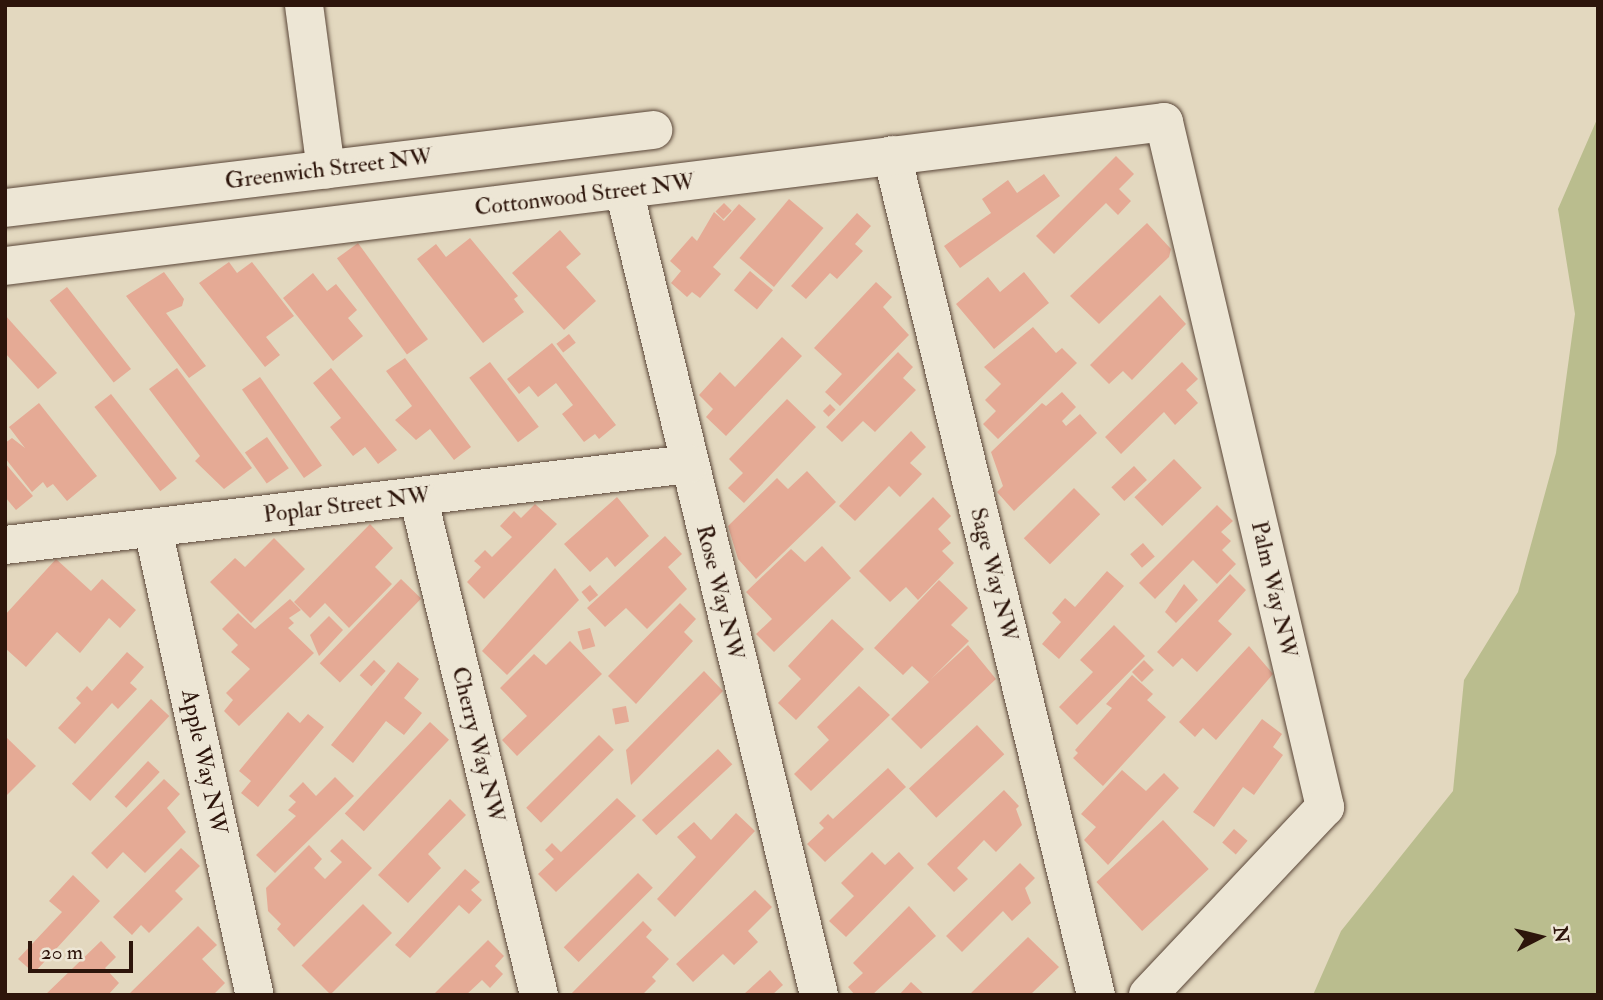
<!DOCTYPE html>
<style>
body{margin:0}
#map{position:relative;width:1603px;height:1000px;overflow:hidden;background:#e3d8bf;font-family:"IM FELL Double Pica",serif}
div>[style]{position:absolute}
.green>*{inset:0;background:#babd8e}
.building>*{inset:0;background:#e5aa95;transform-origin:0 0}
.roads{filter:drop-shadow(0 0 2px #5a4638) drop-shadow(0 0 2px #5a4638)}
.minor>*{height:38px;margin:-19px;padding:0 19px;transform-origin:19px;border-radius:19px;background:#ede6d5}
span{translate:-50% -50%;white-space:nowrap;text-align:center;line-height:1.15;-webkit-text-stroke:7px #ede6d5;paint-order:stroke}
.street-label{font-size:23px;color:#2d150b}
.frame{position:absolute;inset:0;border:7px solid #2d150b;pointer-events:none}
.north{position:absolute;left:1505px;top:902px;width:70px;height:70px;-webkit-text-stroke:5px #ede6d5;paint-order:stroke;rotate:83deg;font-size:19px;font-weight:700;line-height:28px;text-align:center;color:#2d150b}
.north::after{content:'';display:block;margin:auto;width:24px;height:32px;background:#2d150b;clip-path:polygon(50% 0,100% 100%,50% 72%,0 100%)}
.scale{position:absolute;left:28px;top:941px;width:105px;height:32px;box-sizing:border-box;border:4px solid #2d150b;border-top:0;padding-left:9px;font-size:21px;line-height:24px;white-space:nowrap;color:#2d150b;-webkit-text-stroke:5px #ede6d5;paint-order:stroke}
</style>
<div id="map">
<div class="green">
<div style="clip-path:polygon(1598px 117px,1598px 995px,1313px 995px,1341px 931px,1453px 791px,1464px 680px,1518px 592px,1556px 453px,1575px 314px,1558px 209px)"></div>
</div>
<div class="building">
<div style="clip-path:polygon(1116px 156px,1134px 174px,1119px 189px,1131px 201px,1118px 215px,1106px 203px,1054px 254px,1036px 236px)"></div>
<div style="clip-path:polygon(1044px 174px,1060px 196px,960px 268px,944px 246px,991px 213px,982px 199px,1008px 180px,1017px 193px)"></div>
<div style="left:789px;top:199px;width:45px;height:77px;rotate:40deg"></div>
<div style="left:724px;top:203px;width:11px;height:12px;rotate:45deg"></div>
<div style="clip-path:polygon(739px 204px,756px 219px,713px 267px,721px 274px,700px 298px,692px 292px,687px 297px,671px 283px,681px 271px,670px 261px,692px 236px,697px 241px,714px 212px,724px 221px)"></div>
<div style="clip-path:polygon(857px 213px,871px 226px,855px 244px,863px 251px,837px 279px,830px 273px,806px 299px,791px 286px)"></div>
<div style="clip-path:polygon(1147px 223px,1171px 249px,1169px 257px,1099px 324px,1070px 296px)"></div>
<div style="clip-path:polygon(560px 230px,581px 254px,566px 267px,596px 301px,564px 330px,512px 273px)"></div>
<div style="clip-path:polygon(470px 238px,518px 296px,514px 299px,524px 312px,483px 343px,417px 259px,436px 244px,446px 257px)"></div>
<div style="left:358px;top:243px;width:119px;height:26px;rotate:54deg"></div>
<div style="clip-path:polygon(229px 262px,237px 273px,252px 262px,294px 316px,266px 337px,280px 355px,265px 367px,199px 283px)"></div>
<div style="left:750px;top:271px;width:30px;height:25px;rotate:40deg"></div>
<div style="clip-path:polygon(164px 272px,184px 299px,182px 306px,166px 313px,206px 366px,189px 378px,126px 296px)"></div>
<div style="clip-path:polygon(1024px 272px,1049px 303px,994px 349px,956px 304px,988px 277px,1000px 292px)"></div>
<div style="clip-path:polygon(313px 273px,327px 291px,336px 284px,357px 310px,348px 318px,363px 336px,333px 361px,283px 298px)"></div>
<div style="clip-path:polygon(876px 282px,892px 297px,883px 307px,909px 335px,840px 406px,825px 392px,842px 374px,814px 348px)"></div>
<div style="left:67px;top:287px;width:104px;height:22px;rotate:52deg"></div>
<div style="clip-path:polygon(1160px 295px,1186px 324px,1132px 380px,1123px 371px,1109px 384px,1090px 365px)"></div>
<div style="clip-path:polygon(5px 315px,57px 373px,38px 389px,5px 353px)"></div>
<div style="clip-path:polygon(1033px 327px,1056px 353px,1062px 348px,1077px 363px,998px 439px,983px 424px,996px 411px,985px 400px,1001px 384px,984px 367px)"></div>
<div style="left:569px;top:334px;width:11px;height:16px;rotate:52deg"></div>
<div style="clip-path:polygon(782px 337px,802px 356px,726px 436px,706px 417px,713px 409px,699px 395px,720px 372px,735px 387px)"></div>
<div style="clip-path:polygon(552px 343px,616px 425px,599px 439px,595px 434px,584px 442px,562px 414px,573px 405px,556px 383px,538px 397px,529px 386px,519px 394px,507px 379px)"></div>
<div style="clip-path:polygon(898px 352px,913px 367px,903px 378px,916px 390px,875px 432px,863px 421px,842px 442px,826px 427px)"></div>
<div style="clip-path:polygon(405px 358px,471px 447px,454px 460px,430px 429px,416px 440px,395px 420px,412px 406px,386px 371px)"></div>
<div style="left:490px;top:362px;width:81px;height:26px;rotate:53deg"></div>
<div style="clip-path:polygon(1182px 362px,1198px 379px,1186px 390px,1198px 403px,1175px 425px,1164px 412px,1121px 454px,1105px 437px)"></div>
<div style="clip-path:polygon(177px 368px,252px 468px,224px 489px,195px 461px,200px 456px,149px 389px)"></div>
<div style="clip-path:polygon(331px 368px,397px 450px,378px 464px,365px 447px,353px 456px,330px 427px,341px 418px,313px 383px)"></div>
<div style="left:260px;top:377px;width:108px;height:22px;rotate:55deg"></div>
<div style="clip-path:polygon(1062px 392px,1076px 407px,1062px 421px,1066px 426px,1080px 414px,1097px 433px,1014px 511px,997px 492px,1003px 486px,991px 452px,1042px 403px,1046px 406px)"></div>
<div style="left:111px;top:394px;width:107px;height:21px;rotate:52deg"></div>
<div style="clip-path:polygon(787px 399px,816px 427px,744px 503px,728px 488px,743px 473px,729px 459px)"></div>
<div style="clip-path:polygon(39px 403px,97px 476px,67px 501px,53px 484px,47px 488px,43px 482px,32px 492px,5px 458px,5px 443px,12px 438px,25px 448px,9px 427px)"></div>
<div style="left:830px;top:404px;width:8px;height:10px;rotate:45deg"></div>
<div style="clip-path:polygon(911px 431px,926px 447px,910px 463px,922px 474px,900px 497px,889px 486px,855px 521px,839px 506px)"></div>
<div style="left:267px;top:437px;width:38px;height:27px;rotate:55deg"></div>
<div style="left:1174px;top:459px;width:40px;height:55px;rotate:46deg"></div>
<div style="clip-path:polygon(5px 463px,33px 496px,16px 510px,5px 497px)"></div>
<div style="left:1134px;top:466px;width:19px;height:31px;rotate:47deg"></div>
<div style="clip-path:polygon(807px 471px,836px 502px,756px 579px,738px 559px,728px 526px,777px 478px,788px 489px)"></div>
<div style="left:1074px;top:488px;width:37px;height:71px;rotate:45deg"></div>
<div style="clip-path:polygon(617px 497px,649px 536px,615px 567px,607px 557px,590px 572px,564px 544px)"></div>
<div style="clip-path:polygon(933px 497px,951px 516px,938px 529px,951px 543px,942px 551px,954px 563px,918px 600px,906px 587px,890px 602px,859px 571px)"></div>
<div style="clip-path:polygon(535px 504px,557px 524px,484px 599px,467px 582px,481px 567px,474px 561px,485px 550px,492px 557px,512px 537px,500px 526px,514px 511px,521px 518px)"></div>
<div style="clip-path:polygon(1217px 505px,1233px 521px,1221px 532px,1231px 541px,1222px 550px,1236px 564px,1217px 584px,1193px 560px,1155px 599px,1139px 583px)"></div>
<div style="clip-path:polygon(370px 524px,393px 548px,375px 567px,392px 584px,349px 628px,325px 603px,310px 618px,294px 602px)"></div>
<div style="clip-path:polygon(665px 536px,682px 554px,668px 567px,687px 589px,647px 629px,626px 608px,605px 627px,587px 608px)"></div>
<div style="clip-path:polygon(274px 538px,305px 569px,251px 623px,210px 582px,235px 558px,245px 567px)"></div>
<div style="left:1143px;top:543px;width:18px;height:17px;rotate:49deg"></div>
<div style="clip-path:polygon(822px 546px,851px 578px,774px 652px,756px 634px,772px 619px,746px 592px,791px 549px,805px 562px)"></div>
<div style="clip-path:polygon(56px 559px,91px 591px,102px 579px,136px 610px,120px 628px,109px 618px,80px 653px,57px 632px,26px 667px,5px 648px,5px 615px)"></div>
<div style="clip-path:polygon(555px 568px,579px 600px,507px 675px,482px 651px)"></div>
<div style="clip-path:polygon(1107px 571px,1124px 586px,1059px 659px,1042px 644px,1061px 622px,1052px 613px,1065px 598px,1075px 607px)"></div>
<div style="clip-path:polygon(1230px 574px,1246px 590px,1218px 621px,1232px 634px,1197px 672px,1182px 658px,1173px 667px,1157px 652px)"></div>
<div style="left:401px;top:579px;width:28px;height:117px;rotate:44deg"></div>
<div style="clip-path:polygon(939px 580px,968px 608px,951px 625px,969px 641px,931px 679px,968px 645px,996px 679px,921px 749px,891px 719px,929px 682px,912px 666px,903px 675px,874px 648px)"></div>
<div style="clip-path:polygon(1184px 584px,1198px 600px,1176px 623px,1165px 612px)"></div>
<div style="left:590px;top:585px;width:13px;height:11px;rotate:51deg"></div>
<div style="clip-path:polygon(290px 599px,301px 610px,289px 618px,294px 623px,288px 628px,314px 653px,239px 726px,224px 711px,233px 700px,226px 693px,250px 669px,231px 652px,238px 645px,222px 629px,238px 613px,255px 629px)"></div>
<div style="clip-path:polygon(680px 603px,696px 619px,684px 632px,693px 641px,636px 704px,608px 676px)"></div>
<div style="clip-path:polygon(329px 616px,343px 630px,319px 656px,310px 635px)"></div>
<div style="clip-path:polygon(832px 619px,864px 649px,796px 720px,778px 703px,801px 679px,788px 666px)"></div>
<div style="clip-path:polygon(1114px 625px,1145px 656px,1077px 725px,1059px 707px,1093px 672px,1080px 660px)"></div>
<div style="left:590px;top:628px;width:19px;height:13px;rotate:74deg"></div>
<div style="clip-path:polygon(570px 641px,602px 674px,517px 756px,502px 740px,527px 716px,500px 688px,534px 654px,546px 665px)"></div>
<div style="clip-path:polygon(1249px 646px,1273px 674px,1216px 740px,1203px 728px,1195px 737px,1179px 722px)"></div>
<div style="clip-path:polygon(127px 652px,144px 667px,130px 683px,137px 689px,118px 709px,112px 703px,75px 744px,58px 728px,81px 703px,76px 698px,87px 686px,92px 691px)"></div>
<div style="left:374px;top:660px;width:16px;height:21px;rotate:43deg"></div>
<div style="left:1144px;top:660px;width:14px;height:17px;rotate:45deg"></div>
<div style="clip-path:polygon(398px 662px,419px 679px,404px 698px,422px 713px,404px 735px,386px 721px,353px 763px,331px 745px)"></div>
<div style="clip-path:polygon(704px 671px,723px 691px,631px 785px,626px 750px)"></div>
<div style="clip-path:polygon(1132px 675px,1153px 694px,1147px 700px,1166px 717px,1103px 786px,1073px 758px,1078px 753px,1075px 750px,1112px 708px,1106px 704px)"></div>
<div style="clip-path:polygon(859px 686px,890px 715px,811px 791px,794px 774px,829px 740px,817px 727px)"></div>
<div style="left:151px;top:699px;width:25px;height:116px;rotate:43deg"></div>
<div style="left:626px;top:706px;width:16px;height:14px;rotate:79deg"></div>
<div style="clip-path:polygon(288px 712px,300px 723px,308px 714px,324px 727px,258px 807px,241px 793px,251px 781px,239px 771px)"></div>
<div style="clip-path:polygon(1262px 719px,1282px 734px,1273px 747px,1283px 755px,1254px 795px,1243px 787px,1214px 827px,1193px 812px)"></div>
<div style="left:430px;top:722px;width:26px;height:125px;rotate:43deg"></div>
<div style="left:977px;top:725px;width:40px;height:93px;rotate:47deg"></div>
<div style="left:599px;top:735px;width:21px;height:103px;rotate:45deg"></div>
<div style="clip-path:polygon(5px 736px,36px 766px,5px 797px)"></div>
<div style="left:718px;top:749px;width:21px;height:104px;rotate:47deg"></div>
<div style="left:148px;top:761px;width:16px;height:49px;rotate:43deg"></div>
<div style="clip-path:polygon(888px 768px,906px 787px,825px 862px,807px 844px,824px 828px,819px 823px,828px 814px,833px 819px)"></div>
<div style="clip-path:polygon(1122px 770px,1146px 791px,1164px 773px,1179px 788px,1108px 865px,1084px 840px,1096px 827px,1081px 814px)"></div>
<div style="clip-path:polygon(335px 777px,354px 796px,275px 873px,256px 855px,296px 816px,288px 810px,296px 802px,289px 796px,303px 782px,316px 796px)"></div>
<div style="clip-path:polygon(164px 779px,180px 794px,167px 808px,186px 832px,145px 873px,123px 852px,107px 869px,91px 853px)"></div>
<div style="clip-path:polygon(1004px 790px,1019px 806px,1016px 809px,1022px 825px,996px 852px,984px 840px,957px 868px,968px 879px,954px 892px,927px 864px)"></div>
<div style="clip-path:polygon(617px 798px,636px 816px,556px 892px,538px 874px,554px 859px,545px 850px,552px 843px,561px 852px)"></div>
<div style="clip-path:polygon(450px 799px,466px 815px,428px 854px,441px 868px,408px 903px,378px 875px)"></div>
<div style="clip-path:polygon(736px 813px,755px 831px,675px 917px,657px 899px,696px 857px,677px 837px,694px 822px,711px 840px)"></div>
<div style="left:1163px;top:820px;width:67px;height:91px;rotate:47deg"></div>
<div style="left:1234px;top:829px;width:18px;height:18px;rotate:41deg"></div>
<div style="clip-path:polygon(342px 839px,372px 868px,294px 947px,277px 929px,281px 924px,268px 911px,266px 888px,309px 845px,322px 859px,314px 868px,325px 879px,342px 862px,330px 851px)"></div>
<div style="clip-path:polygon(181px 848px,200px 866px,175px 891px,183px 899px,149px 933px,141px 925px,132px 935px,113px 917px)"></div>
<div style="clip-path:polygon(872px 852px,885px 865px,899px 852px,914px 868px,846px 937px,829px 921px,854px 896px,841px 883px)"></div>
<div style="clip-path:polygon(1020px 863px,1035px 878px,1025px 888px,1031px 903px,1012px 921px,1003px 911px,962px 952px,946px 936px)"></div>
<div style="clip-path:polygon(465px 869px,480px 882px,471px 890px,482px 900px,469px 914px,459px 905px,410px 958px,395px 945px)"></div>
<div style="left:638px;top:873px;width:21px;height:105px;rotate:45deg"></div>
<div style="clip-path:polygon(73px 875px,100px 901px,34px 973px,18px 959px,62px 912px,49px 901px)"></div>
<div style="clip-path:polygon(755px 890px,772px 907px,748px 931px,758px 942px,734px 965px,723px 954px,693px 982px,676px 964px)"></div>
<div style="left:363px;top:904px;width:41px;height:87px;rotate:45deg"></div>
<div style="clip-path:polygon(909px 906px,936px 936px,872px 995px,855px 995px,848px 987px,863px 973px,853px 963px)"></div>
<div style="clip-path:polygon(643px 921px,652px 930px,646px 937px,669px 959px,652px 977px,656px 981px,642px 995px,570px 995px)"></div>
<div style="clip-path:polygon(198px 926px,217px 945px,202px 959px,225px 983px,213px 995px,128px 995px)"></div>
<div style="clip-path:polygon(1028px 937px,1059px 967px,1030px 995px,969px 995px)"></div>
<div style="clip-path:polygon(488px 940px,504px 956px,495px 966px,503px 974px,490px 988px,482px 980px,466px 995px,433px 995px)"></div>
<div style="clip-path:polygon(101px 941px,116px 957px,105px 968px,119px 983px,108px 995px,45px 995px)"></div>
<div style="clip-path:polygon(770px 970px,783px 985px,772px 995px,743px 995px)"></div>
<div style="clip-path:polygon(911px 982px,925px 995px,899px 995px)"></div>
</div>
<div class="roads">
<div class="minor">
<div style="left:304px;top:5px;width:166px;rotate:82.4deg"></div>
<div style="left:892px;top:155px;width:864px;rotate:76.35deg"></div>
<div style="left:624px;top:190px;width:828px;rotate:76.38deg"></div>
<div style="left:5px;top:208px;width:653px;rotate:-6.86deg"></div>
<div style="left:5px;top:266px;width:1168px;rotate:-7.08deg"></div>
<div style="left:1164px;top:122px;width:704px;rotate:76.77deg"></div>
<div style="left:1325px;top:807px;width:258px;rotate:133.3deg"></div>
<div style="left:418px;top:496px;width:513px;rotate:76.37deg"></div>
<div style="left:153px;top:529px;width:477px;rotate:77.7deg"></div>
<div style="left:5px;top:545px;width:689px;rotate:-6.75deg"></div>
</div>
</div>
<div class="street-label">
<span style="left:329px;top:169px;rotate:-7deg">Greenwich Street NW</span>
<span style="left:585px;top:195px;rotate:-7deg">Cottonwood Street NW</span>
<span style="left:347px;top:505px;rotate:-7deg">Poplar Street NW</span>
<span style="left:994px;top:575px;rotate:76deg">Sage Way NW</span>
<span style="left:1274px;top:590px;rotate:77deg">Palm Way NW</span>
<span style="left:720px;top:593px;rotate:76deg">Rose Way NW</span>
<span style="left:478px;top:745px;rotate:76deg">Cherry Way NW</span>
<span style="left:204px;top:762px;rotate:78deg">Apple Way NW</span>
</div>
<div class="frame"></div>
<div class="north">N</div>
<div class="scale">20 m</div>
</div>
